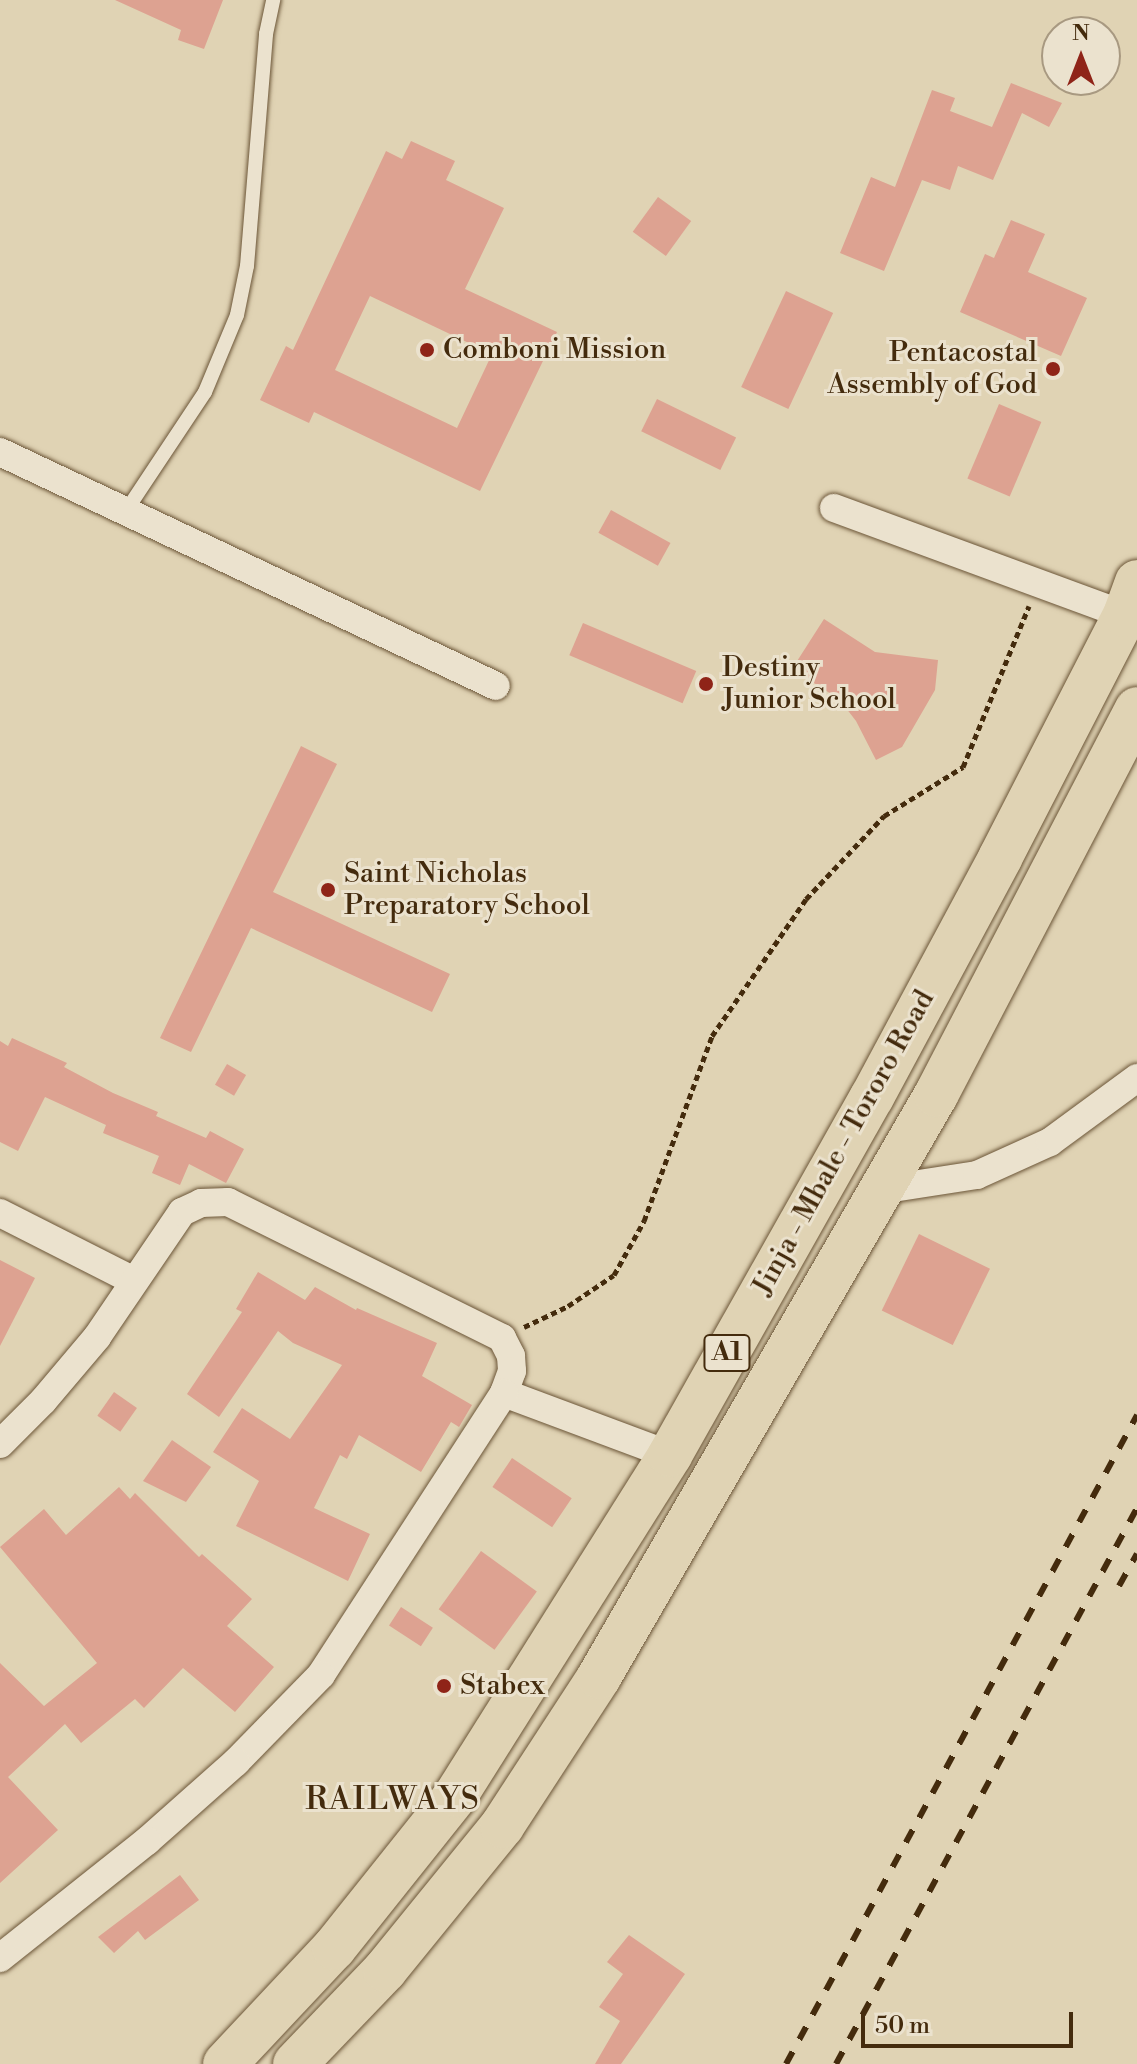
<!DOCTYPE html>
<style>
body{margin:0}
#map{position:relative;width:1137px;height:2064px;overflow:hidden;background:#e0d3b4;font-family:"Libre Bodoni",serif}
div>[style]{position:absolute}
.building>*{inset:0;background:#dda291;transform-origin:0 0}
.path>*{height:5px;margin-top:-2.5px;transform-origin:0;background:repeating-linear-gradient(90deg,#442b0d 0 6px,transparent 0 10px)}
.roads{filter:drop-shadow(0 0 2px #6b5537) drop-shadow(0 0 2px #6b5537)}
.service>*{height:14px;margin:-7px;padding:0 7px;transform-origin:7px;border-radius:7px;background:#ebe2ce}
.minor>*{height:28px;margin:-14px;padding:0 14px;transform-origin:14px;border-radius:14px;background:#ebe2ce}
.trunk>*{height:44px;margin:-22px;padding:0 22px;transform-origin:22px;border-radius:22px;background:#e0d3b4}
.rail>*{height:6px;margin-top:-3px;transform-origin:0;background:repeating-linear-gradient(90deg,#442b0d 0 14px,transparent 0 28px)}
.dots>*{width:22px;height:22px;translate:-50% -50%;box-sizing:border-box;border:4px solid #ebe2ce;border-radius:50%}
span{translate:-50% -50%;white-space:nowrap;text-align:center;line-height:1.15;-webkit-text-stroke:6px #ebe2ce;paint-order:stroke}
.shield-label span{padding:2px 6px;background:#ebe2ce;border:2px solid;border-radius:6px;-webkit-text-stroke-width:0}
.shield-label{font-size:26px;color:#442b0d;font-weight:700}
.poi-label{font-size:28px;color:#442b0d}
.left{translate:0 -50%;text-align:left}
.right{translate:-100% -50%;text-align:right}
.street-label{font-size:28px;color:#442b0d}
.quarter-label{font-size:32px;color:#442b0d;letter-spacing:2px}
.north{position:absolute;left:1041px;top:16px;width:80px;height:80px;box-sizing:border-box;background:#ebe2ce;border:2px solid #a89981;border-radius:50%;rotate:0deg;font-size:22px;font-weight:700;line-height:32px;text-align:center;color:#442b0d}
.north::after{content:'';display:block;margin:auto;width:28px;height:36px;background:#8f2418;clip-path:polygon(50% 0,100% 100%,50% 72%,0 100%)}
.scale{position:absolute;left:861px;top:2012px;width:212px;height:36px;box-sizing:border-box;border:4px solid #442b0d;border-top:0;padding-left:10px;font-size:24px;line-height:28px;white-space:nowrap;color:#442b0d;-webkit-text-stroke:6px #ebe2ce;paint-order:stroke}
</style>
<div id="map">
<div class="building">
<div style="clip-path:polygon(115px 0,223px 0,204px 49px,178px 40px,181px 30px)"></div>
<div style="clip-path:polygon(1011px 83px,1062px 103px,1049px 127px,1022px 113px,993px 180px,958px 166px,950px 190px,922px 180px,884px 271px,840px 253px,871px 177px,895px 187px,932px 90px,955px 98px,950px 111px,992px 127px)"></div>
<div style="clip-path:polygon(evenodd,411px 141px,455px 161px,446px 180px,504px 208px,465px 289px,557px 332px,480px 491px,314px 412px,309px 423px,260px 400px,286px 346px,293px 350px,386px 151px,402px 159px,411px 141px,370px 296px,492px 354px,457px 428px,335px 370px,370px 296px)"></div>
<div style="left:658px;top:197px;width:41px;height:43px;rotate:36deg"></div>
<div style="clip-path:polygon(1011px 220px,1045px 234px,1028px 272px,1087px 298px,1061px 356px,960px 312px,985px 254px,994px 258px)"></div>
<div style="left:786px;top:291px;width:52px;height:106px;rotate:25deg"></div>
<div style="left:657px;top:399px;width:88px;height:36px;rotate:26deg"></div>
<div style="left:999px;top:404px;width:46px;height:81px;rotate:23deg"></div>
<div style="left:611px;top:510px;width:68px;height:26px;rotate:29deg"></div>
<div style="clip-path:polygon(824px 619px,875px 652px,938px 660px,935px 690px,902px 747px,876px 760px,856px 721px,839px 699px,792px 669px)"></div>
<div style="left:583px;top:623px;width:123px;height:35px;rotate:23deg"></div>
<div style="clip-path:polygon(301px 746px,337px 764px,273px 892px,450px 974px,432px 1012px,251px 928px,191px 1052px,160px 1038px)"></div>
<div style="clip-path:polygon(12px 1038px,67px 1063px,64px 1067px,113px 1093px,158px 1112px,156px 1116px,206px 1138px,210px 1131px,244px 1149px,226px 1183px,189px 1164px,180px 1185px,152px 1173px,159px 1156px,103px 1133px,106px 1125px,45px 1097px,18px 1151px,0 1142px,0 1041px,8px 1046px)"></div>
<div style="left:227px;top:1064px;width:22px;height:24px;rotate:30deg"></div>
<div style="left:919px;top:1234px;width:79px;height:85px;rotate:26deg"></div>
<div style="clip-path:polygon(0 1260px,35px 1278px,0 1346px)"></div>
<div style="clip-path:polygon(258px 1272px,305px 1300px,315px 1287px,356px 1310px,357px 1308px,437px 1343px,422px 1376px,472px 1405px,459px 1427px,451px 1422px,421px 1472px,359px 1435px,347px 1459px,340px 1455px,314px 1508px,370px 1534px,348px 1581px,236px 1526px,259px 1481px,213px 1452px,242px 1408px,290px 1439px,342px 1365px,293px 1343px,278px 1331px,219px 1417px,187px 1394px,242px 1312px,236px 1309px)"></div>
<div style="left:114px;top:1392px;width:28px;height:29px;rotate:35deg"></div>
<div style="clip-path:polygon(172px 1440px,211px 1467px,186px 1502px,143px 1481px)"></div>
<div style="left:512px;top:1458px;width:72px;height:35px;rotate:34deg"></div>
<div style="clip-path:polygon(119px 1487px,130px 1499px,135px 1493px,199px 1557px,202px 1554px,252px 1599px,227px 1626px,274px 1667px,235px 1712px,183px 1668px,144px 1708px,135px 1699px,81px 1743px,65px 1724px,8px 1777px,58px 1830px,0 1883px,0 1663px,44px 1706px,97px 1663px,0 1547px,44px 1509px,66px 1535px)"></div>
<div style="left:481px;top:1551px;width:69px;height:72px;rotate:36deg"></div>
<div style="left:401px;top:1607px;width:38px;height:22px;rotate:33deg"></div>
<div style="clip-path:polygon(180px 1875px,199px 1900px,145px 1940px,138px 1931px,114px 1953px,98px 1937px)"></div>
<div style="clip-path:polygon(629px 1935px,685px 1974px,621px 2064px,595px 2064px,620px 2021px,599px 2007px,623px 1974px,607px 1962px)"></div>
</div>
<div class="path">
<div style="left:524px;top:1327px;width:49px;rotate:-25.5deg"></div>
<div style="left:568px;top:1306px;width:55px;rotate:-34deg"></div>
<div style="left:614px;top:1275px;width:62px;rotate:-60.9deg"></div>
<div style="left:644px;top:1221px;width:197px;rotate:-69.8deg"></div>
<div style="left:712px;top:1036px;width:166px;rotate:-55.5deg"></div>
<div style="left:806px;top:899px;width:114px;rotate:-46.8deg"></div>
<div style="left:884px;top:816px;width:93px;rotate:-31.8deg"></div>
<div style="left:963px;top:767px;width:174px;rotate:-67.7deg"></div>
</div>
<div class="roads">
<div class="service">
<div style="left:126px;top:511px;width:143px;rotate:-56.4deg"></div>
<div style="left:205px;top:392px;width:83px;rotate:-67.4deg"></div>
<div style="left:237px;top:315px;width:50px;rotate:-78.5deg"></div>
<div style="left:247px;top:266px;width:233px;rotate:-85.3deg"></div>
<div style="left:266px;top:34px;width:35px;rotate:-78deg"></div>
</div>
<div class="minor">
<div style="left:0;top:452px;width:548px;rotate:25.26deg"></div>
<div style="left:834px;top:508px;width:310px;rotate:20.2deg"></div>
<div style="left:880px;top:1190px;width:98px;rotate:-8.8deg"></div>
<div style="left:977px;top:1175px;width:80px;rotate:-24.3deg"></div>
<div style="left:1050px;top:1142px;width:108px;rotate:-36.3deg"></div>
<div style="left:0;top:1213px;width:148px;rotate:26.9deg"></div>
<div style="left:504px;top:1393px;width:177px;rotate:20.5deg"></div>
<div style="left:0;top:1444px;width:61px;rotate:-45deg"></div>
<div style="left:43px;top:1401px;width:84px;rotate:-49.8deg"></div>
<div style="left:97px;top:1337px;width:151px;rotate:-55.8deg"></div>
<div style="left:182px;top:1212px;width:21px;rotate:-25deg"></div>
<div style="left:201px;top:1203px;width:27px;rotate:-2deg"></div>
<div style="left:228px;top:1202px;width:306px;rotate:26.4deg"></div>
<div style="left:502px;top:1338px;width:20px;rotate:63deg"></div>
<div style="left:511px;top:1356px;width:15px;rotate:86deg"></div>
<div style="left:512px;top:1371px;width:23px;rotate:110deg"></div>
<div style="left:504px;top:1393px;width:336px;rotate:123deg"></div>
<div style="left:321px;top:1675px;width:122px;rotate:134.3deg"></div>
<div style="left:236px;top:1762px;width:119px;rotate:138.4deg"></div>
<div style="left:147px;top:1841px;width:188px;rotate:141.5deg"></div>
</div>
<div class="trunk">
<div style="left:225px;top:2064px;width:159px;rotate:-46.8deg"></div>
<div style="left:334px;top:1948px;width:196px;rotate:-51.4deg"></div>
<div style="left:456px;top:1795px;width:402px;rotate:-57.8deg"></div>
<div style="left:670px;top:1455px;width:411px;rotate:-60.6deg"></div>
<div style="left:872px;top:1097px;width:271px;rotate:-61.8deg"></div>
<div style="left:1000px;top:858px;width:273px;rotate:-62.8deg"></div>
<div style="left:1125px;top:615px;width:35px;rotate:-70deg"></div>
<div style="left:295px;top:2064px;width:130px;rotate:-46.2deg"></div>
<div style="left:385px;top:1970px;width:186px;rotate:-50.9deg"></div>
<div style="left:502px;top:1826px;width:178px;rotate:-56.9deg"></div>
<div style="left:599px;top:1677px;width:673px;rotate:-59.93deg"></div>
<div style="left:936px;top:1095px;width:435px;rotate:-62.5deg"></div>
</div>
</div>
<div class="rail">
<div style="left:1119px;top:1586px;width:37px;rotate:-61deg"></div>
<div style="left:786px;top:2064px;width:738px;rotate:-61.59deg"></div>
<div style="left:836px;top:2064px;width:632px;rotate:-61.57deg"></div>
</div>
<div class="dots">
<div style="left:427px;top:350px;background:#8f2418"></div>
<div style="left:1053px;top:369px;background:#8f2418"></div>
<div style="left:706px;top:684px;background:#8f2418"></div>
<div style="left:328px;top:890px;background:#8f2418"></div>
<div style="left:444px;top:1686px;background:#8f2418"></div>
</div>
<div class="shield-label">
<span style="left:727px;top:1353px">A1</span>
</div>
<div class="poi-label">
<span class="left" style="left:443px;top:350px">Comboni Mission</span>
<span class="right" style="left:1037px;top:369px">Pentacostal<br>Assembly of God</span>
<span class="left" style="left:722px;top:684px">Destiny<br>Junior School</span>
<span class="left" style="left:344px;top:890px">Saint Nicholas<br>Preparatory School</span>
<span class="left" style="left:460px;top:1686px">Stabex</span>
</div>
<div class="street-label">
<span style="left:844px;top:1143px;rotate:-61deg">Jinja - Mbale - Tororo Road</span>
</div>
<div class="quarter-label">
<span style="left:393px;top:1799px">RAILWAYS</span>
</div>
<div class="north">N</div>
<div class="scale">50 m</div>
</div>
